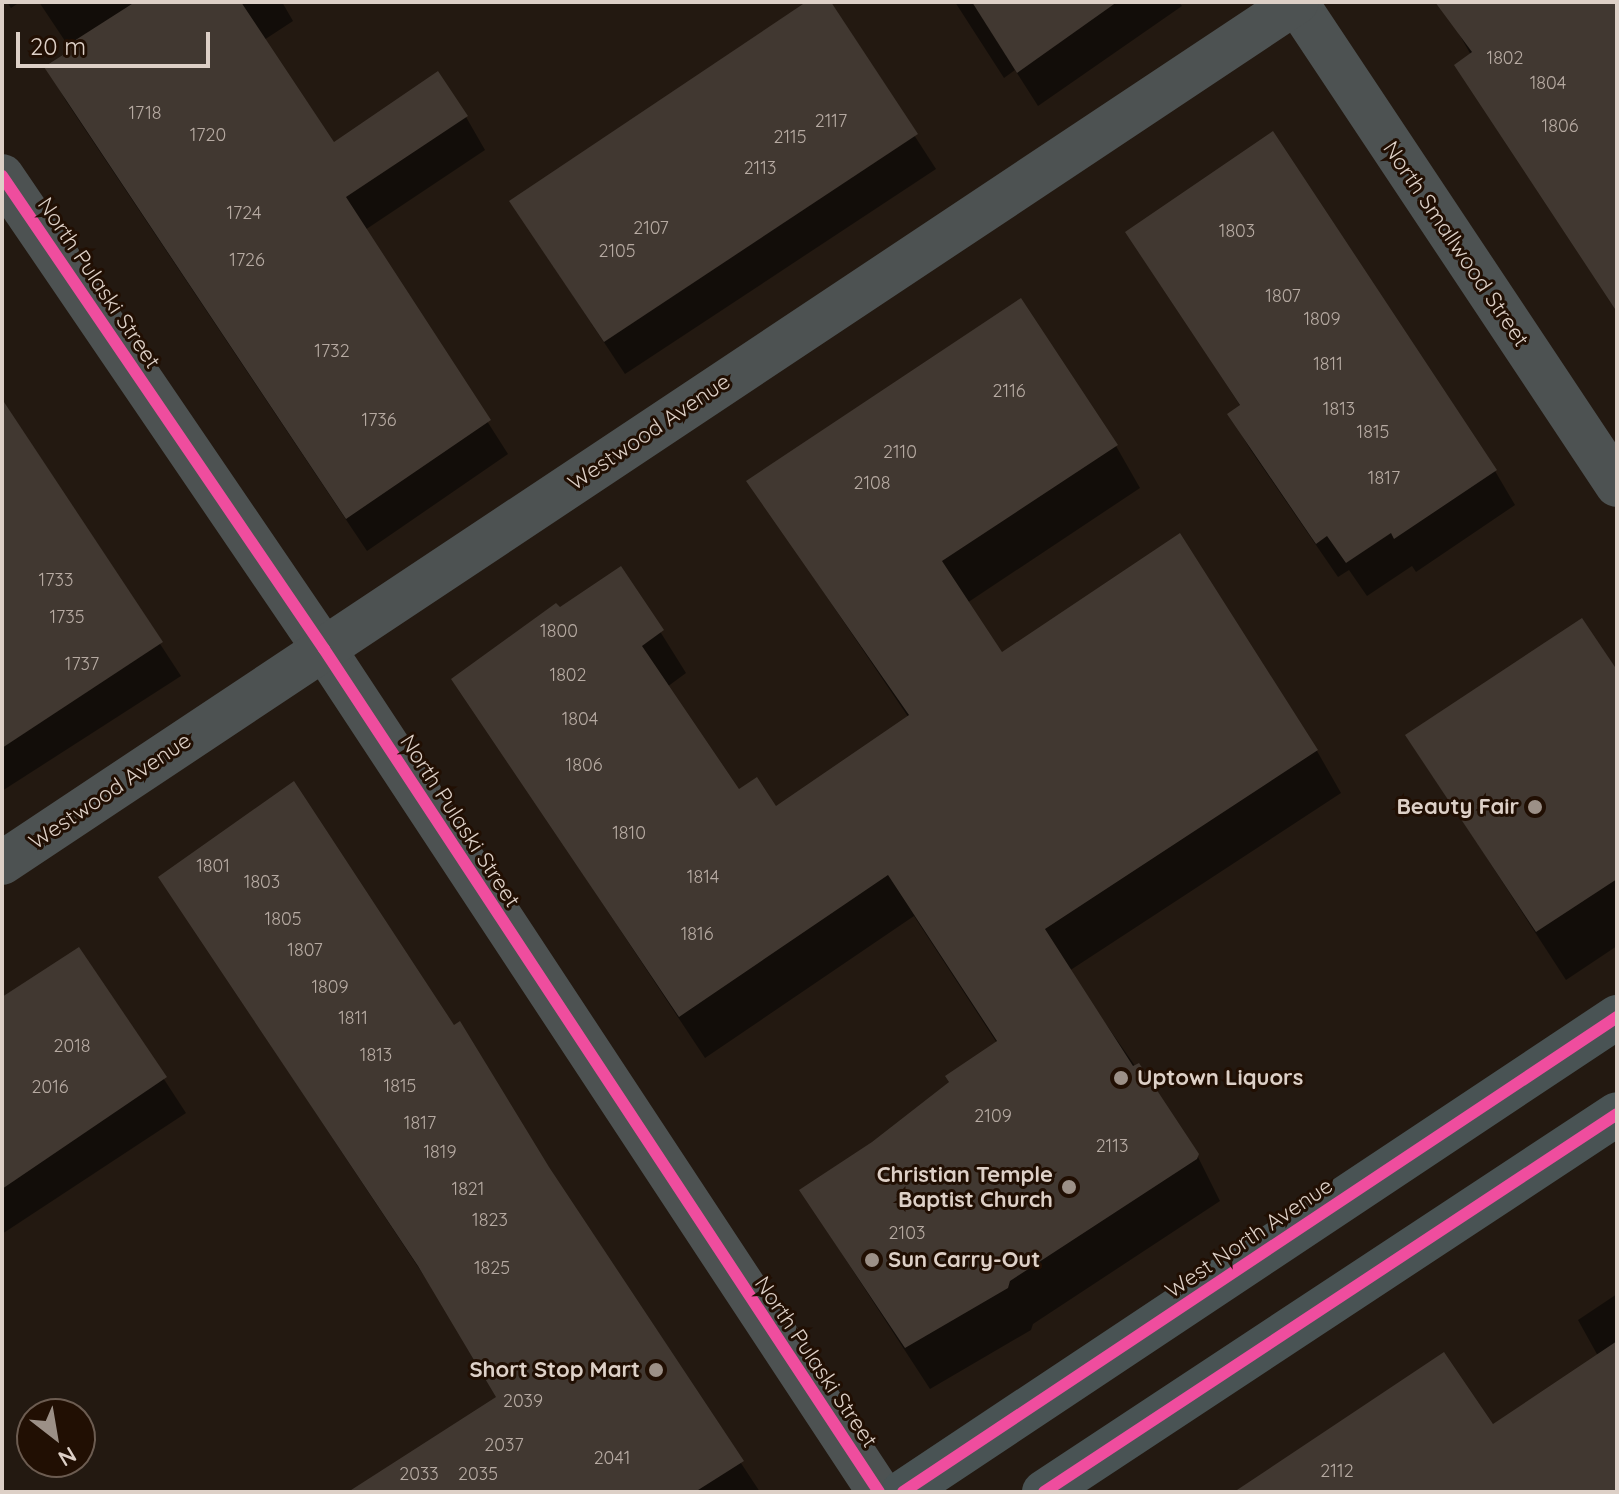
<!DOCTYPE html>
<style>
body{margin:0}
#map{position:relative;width:1619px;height:1494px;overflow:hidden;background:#231911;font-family:Quicksand,sans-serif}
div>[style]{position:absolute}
.shadow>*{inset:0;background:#0007}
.building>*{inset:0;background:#413831}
.street>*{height:44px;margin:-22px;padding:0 22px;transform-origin:22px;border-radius:22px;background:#4d5252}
.primary>*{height:44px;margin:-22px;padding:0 22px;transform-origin:22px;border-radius:22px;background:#495354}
.cycleway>*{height:12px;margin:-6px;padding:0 6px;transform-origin:6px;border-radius:6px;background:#ef4d9e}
.dots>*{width:22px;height:22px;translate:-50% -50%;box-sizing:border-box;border:4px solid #210f03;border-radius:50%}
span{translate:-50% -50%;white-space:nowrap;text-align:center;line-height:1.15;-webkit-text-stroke:6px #210f03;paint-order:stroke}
.number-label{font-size:18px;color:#b6aaa2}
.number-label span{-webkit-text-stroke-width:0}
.street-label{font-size:22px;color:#ddd0c7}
.poi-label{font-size:22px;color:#ddd0c7;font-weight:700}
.right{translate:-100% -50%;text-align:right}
.left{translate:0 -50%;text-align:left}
.frame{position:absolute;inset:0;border:4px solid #ddd0c7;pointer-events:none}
.north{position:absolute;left:16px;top:1398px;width:80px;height:80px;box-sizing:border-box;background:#210f03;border:2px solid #6c5c51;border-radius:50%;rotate:149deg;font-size:22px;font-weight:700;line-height:32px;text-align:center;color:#ddd0c7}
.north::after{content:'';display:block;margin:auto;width:28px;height:36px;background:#9c9087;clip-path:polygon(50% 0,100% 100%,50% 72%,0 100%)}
.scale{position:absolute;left:16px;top:32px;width:194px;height:36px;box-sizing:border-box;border:4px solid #ddd0c7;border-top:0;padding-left:10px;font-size:24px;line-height:28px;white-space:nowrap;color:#ddd0c7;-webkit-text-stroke:6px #210f03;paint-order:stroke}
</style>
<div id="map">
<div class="shadow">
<div style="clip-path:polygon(7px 2px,20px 2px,11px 8px)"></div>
<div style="clip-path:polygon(39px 2px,282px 2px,293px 21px,264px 40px,334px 145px,466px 117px,485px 150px,365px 230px,508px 454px,367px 551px,66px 101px,47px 68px,68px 54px,69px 47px)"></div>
<div style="clip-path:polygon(810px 2px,828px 2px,936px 169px,625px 374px,511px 202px)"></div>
<div style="clip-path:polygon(955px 2px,1179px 2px,1182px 6px,1038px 106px,1015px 70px,1004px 78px)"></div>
<div style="clip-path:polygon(1472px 2px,1617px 2px,1617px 310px,1457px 66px,1471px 55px,1450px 18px)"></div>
<div style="clip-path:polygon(1128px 233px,1495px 471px,1515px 505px,1416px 572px,1412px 566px,1367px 596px,1349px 570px,1338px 577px,1250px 449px,1230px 415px,1241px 407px)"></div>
<div style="clip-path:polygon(2px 402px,181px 676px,2px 791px)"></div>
<div style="clip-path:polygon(1116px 446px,1140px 488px,967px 603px,1002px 655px,1317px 751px,1341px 793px,1069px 971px,1197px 1155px,1220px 1201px,1033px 1324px,1031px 1330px,930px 1389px,801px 1191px,874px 1144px,997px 1043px,914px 916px,705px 1058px,454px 679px,621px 569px,686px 673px,667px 687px,739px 792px,776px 808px,909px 718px,749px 482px)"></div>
<div style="clip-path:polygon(1617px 674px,1617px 946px,1566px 980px,1408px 736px)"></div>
<div style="clip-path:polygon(160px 878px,547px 1168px,760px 1492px,392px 1492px,498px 1398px,440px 1300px)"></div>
<div style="clip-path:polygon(79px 949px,186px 1113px,2px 1234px,2px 1000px)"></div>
<div style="clip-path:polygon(1617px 1294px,1617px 1492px,1234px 1492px,1492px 1427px,1598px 1356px,1578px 1320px)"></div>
</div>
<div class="building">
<div style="clip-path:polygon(135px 2px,241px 2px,334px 142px,438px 71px,468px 116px,346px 197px,491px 420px,346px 519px,44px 67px,66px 53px,63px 48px)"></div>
<div style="clip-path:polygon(806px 2px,831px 2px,918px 134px,604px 342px,509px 201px)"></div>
<div style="clip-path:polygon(972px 2px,1117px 2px,1017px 73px)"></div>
<div style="clip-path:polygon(1435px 2px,1617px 2px,1617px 312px,1454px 65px,1472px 52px)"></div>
<div style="clip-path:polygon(1273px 131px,1497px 470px,1394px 539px,1391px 533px,1346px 563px,1327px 536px,1316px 544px,1227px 414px,1240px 405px,1125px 232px)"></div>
<div style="clip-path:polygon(1021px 298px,1118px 445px,942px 561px,1002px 652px,1180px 533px,1318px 750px,1045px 929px,1133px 1066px,1139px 1063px,1199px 1154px,1197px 1159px,1010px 1281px,1008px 1288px,905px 1348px,799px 1190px,872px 1142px,949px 1082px,945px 1076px,997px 1041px,888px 875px,679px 1017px,451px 679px,556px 603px,560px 607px,621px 566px,664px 630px,642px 646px,739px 789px,757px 777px,776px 806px,909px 715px,746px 481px)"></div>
<div style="clip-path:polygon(2px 399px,163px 642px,2px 748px)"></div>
<div style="clip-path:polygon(1582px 618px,1617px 670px,1617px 879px,1536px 932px,1405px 735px)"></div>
<div style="clip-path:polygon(294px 781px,454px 1025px,460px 1021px,549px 1167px,744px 1461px,695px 1492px,348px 1492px,496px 1397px,418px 1266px,158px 877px)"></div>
<div style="clip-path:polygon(79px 947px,167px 1077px,2px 1189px,2px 997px)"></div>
<div style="clip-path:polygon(1617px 1341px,1617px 1492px,1234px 1492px,1444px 1352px,1493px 1424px)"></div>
</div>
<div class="street">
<div style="left:1296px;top:2px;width:580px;rotate:56.39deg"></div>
<div style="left:2px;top:176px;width:572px;rotate:55.75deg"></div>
<div style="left:324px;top:649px;width:1009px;rotate:56.64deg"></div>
<div style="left:2px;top:863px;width:1555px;rotate:-33.62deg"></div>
</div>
<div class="primary">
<div style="left:903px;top:1492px;width:858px;rotate:-33.63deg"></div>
<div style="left:1044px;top:1492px;width:686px;rotate:-33.41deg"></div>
</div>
<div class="cycleway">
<div style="left:2px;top:176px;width:572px;rotate:55.75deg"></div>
<div style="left:324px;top:649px;width:1009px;rotate:56.64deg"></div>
<div style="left:903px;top:1492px;width:858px;rotate:-33.63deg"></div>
<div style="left:1044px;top:1492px;width:686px;rotate:-33.41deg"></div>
</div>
<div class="dots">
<div style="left:1535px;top:807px;background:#9c9087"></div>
<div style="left:1121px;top:1078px;background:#9c9087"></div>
<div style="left:1069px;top:1187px;background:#9c9087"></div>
<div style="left:872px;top:1260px;background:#9c9087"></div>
<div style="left:656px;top:1370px;background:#9c9087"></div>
</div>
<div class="number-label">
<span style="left:1505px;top:58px">1802</span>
<span style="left:1548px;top:83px">1804</span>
<span style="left:145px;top:113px">1718</span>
<span style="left:831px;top:121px">2117</span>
<span style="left:1560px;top:126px">1806</span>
<span style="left:208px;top:135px">1720</span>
<span style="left:790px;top:137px">2115</span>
<span style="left:760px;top:168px">2113</span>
<span style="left:244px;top:213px">1724</span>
<span style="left:651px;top:228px">2107</span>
<span style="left:1237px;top:231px">1803</span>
<span style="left:617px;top:251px">2105</span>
<span style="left:247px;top:260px">1726</span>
<span style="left:1283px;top:296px">1807</span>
<span style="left:1322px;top:319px">1809</span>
<span style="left:332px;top:351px">1732</span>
<span style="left:1328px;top:364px">1811</span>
<span style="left:1009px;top:391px">2116</span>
<span style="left:1339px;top:409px">1813</span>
<span style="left:379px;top:420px">1736</span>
<span style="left:1373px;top:432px">1815</span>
<span style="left:900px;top:452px">2110</span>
<span style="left:1384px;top:478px">1817</span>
<span style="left:872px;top:483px">2108</span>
<span style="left:56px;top:580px">1733</span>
<span style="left:67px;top:617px">1735</span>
<span style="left:559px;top:631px">1800</span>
<span style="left:82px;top:664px">1737</span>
<span style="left:568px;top:675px">1802</span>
<span style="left:580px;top:719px">1804</span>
<span style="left:584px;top:765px">1806</span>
<span style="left:629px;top:833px">1810</span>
<span style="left:213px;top:866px">1801</span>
<span style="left:703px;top:877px">1814</span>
<span style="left:262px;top:882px">1803</span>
<span style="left:283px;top:919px">1805</span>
<span style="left:697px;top:934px">1816</span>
<span style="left:305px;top:950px">1807</span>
<span style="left:330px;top:987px">1809</span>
<span style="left:353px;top:1018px">1811</span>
<span style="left:72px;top:1046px">2018</span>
<span style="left:376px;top:1055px">1813</span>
<span style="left:400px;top:1086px">1815</span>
<span style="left:50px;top:1087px">2016</span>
<span style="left:993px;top:1116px">2109</span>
<span style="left:420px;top:1123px">1817</span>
<span style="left:1112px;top:1146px">2113</span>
<span style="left:440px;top:1152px">1819</span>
<span style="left:468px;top:1189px">1821</span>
<span style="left:490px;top:1220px">1823</span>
<span style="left:907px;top:1233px">2103</span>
<span style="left:492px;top:1268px">1825</span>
<span style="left:523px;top:1401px">2039</span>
<span style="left:504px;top:1445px">2037</span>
<span style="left:612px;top:1458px">2041</span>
<span style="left:1337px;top:1471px">2112</span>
<span style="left:419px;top:1474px">2033</span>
<span style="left:478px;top:1474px">2035</span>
</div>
<div class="street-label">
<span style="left:1456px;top:244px;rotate:56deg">North Smallwood Street</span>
<span style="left:99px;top:283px;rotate:56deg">North Pulaski Street</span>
<span style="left:649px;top:432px;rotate:-34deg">Westwood Avenue</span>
<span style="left:110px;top:791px;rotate:-34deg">Westwood Avenue</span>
<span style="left:460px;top:821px;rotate:57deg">North Pulaski Street</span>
<span style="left:1249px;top:1238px;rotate:-34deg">West North Avenue</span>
<span style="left:816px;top:1362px;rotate:56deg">North Pulaski Street</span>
</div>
<div class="poi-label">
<span class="right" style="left:1519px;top:807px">Beauty Fair</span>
<span class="left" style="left:1137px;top:1078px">Uptown Liquors</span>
<span class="right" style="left:1053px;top:1187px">Christian Temple<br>Baptist Church</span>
<span class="left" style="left:888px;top:1260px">Sun Carry-Out</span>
<span class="right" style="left:640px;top:1370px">Short Stop Mart</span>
</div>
<div class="frame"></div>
<div class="north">N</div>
<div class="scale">20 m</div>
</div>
